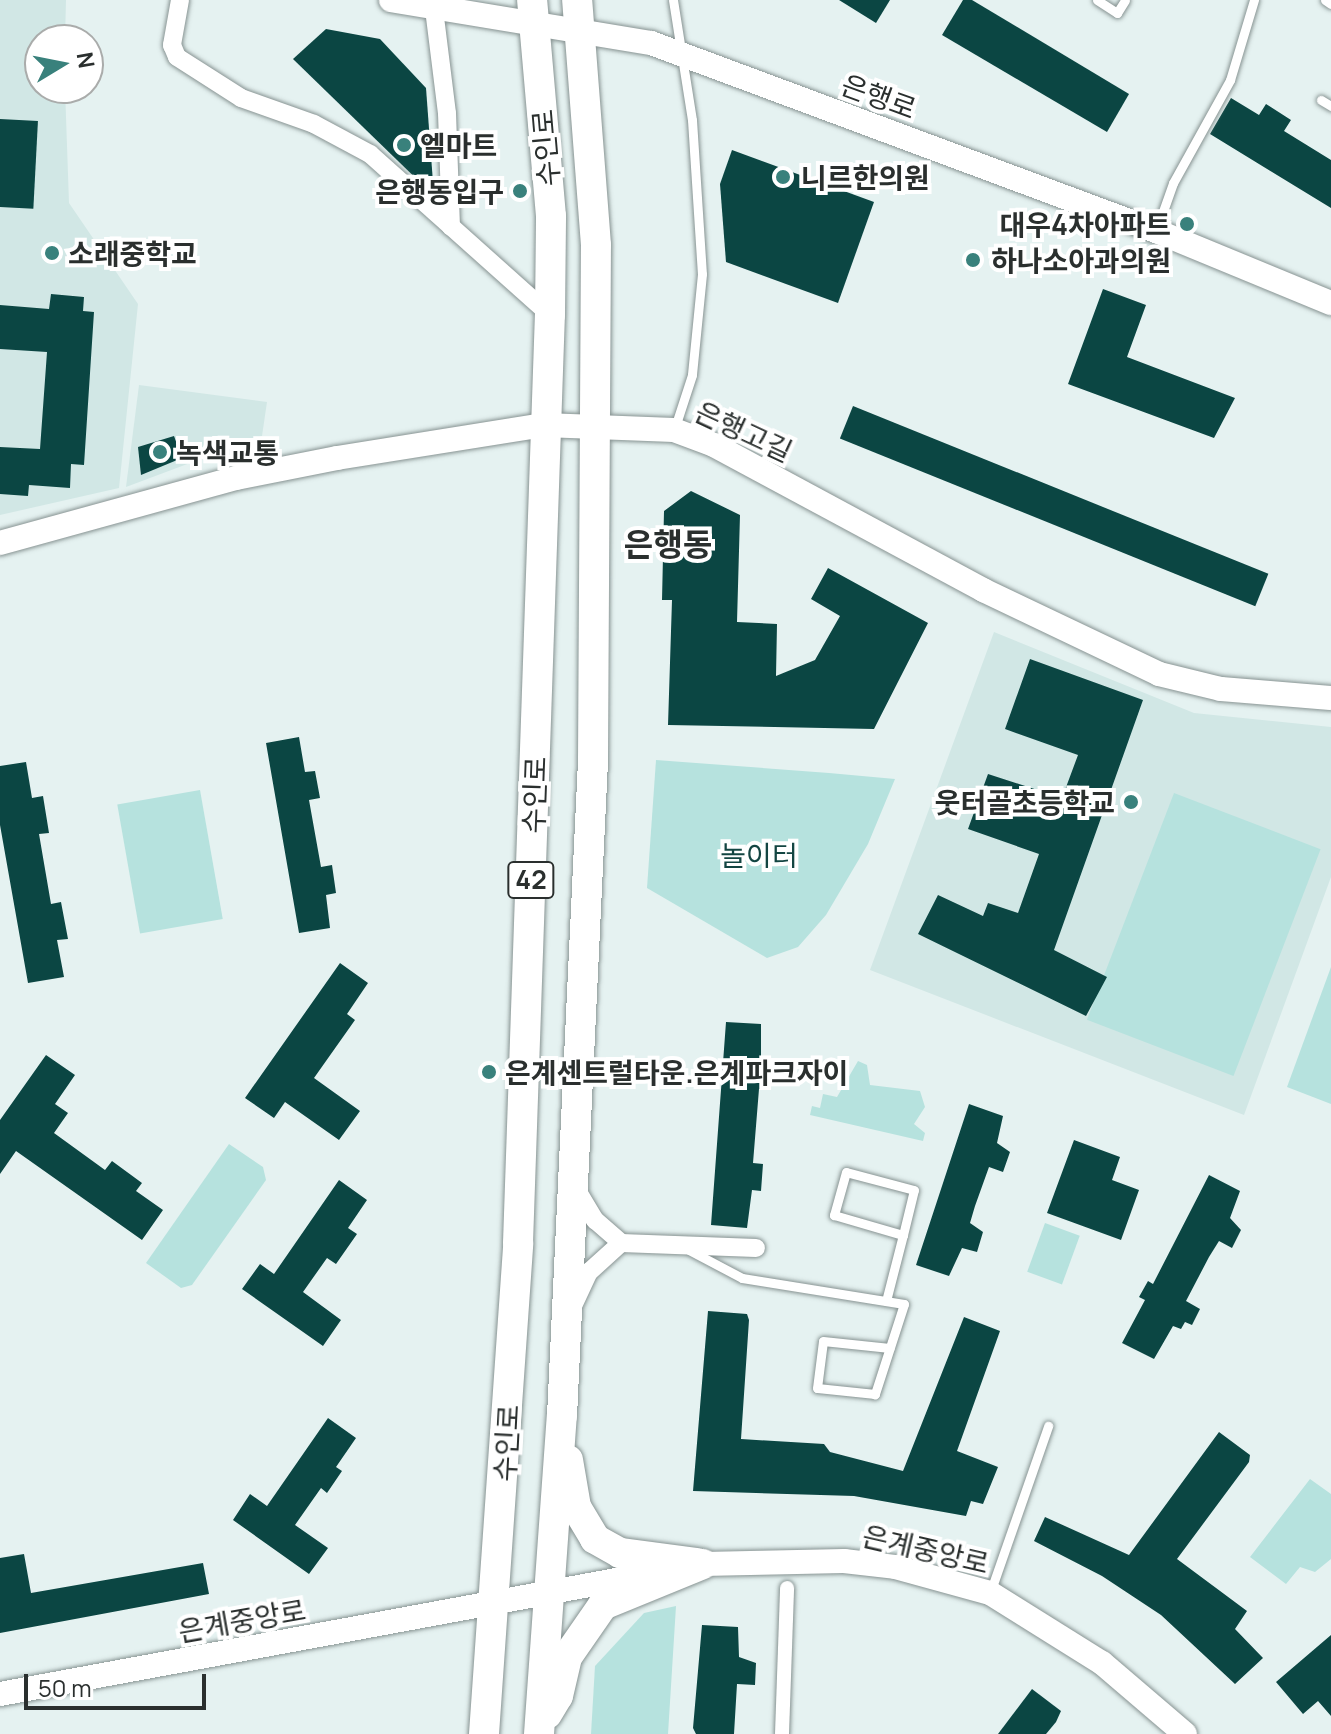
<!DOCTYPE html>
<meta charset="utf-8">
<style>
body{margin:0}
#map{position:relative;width:1331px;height:1734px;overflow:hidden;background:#e5f2f1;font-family:Manrope,"Noto Sans KR",sans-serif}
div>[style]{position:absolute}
.built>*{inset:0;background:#d1e7e5}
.green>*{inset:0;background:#b6e2de;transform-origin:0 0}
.building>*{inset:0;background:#0b4643;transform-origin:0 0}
.roads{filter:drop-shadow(0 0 2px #879392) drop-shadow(0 0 2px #879392)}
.service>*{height:9px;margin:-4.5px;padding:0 4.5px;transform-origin:4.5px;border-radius:4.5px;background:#fff}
.pedestrian>*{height:14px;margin:-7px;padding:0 7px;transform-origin:7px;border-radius:7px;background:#fff}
.minor>*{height:18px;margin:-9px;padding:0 9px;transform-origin:9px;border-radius:9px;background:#fff}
.tertiary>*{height:24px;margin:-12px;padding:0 12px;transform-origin:12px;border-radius:12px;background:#fff}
.primary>*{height:30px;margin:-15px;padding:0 15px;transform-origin:15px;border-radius:15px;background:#fff}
.dots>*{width:22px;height:22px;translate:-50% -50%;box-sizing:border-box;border:4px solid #fff;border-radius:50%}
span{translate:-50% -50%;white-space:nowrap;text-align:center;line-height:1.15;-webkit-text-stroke:8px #fff;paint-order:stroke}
.shield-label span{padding:2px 6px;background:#fff;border:2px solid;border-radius:6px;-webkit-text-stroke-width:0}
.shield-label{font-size:26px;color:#2a2f2e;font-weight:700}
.street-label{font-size:28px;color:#2a2f2e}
.poi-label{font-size:28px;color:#2a2f2e;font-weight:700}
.left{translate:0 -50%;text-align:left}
.right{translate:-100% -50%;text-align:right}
.park-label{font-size:28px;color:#134542}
.quarter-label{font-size:32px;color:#2a2f2e;font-weight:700}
.north{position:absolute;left:24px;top:24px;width:80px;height:80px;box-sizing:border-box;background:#fff;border:2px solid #aaacab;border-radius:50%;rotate:80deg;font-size:22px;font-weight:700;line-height:32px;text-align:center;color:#2a2f2e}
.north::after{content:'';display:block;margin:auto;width:28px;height:36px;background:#39817c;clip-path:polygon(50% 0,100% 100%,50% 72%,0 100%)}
.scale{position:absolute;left:24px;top:1674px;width:182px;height:36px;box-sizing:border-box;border:4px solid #2a2f2e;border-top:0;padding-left:10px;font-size:24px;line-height:28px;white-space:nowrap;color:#2a2f2e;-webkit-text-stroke:6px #fff;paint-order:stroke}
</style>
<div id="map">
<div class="built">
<div style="clip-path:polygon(0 0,66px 0,65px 40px,40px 40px,40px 88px,65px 88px,69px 203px,138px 304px,119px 488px,0 515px)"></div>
<div style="clip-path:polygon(139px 385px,267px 402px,262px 436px,126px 487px)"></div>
<div style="clip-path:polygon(994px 632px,1194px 713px,1331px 727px,1331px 877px,1244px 1115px,870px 970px)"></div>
</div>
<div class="green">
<div style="clip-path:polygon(656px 760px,829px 773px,895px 779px,868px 844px,826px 915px,798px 947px,767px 958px,647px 888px)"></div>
<div style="left:200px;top:790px;width:131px;height:84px;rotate:80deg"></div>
<div style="left:1174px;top:793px;width:157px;height:243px;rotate:21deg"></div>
<div style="clip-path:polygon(1331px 967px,1331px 1104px,1287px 1087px)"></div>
<div style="clip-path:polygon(858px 1061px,867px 1065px,870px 1085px,920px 1091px,925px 1107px,914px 1124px,925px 1133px,923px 1141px,810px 1115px,812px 1106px,820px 1108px,823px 1094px,837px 1097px)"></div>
<div style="clip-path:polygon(229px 1144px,263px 1167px,266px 1180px,192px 1285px,181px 1288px,146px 1263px)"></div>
<div style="left:1045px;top:1223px;width:37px;height:52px;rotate:20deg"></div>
<div style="clip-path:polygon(1310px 1479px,1331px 1494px,1331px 1559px,1315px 1572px,1300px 1567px,1286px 1584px,1250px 1557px)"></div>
<div style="clip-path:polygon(676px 1606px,668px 1734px,591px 1734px,595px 1666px,644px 1613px)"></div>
</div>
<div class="building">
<div style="clip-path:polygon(839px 0,890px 0,876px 23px)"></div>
<div style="clip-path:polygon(963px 0,972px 0,1129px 94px,1107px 132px,942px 35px)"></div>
<div style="clip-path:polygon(326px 29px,380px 39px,426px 88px,434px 196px,293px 59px)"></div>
<div style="clip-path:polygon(1231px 98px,1259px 115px,1266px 104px,1291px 120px,1284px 131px,1331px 160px,1331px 208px,1210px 134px)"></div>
<div style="left:0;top:119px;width:38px;height:88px;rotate:3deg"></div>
<div style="clip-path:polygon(732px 150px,874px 202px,838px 303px,726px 262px,720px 184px)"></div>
<div style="clip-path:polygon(1103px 289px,1146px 305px,1127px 357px,1235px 398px,1214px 438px,1068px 384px)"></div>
<div style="clip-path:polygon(51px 294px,84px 297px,83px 311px,94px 312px,84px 465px,71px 464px,70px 488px,29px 485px,28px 496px,0 494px,0 447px,40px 449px,47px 352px,0 349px,0 305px,49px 309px)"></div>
<div style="left:853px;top:406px;width:448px;height:35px;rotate:22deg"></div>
<div style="clip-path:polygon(174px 436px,182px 458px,141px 475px,138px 447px)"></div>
<div style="clip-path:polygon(691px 491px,740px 515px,737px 622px,777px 624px,776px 676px,815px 660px,840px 616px,811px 599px,828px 568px,928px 623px,874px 729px,668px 725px,672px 600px,662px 600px,664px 511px)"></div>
<div style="clip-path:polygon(1030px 659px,1143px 700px,1054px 950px,1107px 977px,1086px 1016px,918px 934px,938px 895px,983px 916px,988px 903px,1018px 913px,1039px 854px,968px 829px,988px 774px,1062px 798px,1078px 755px,1005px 729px)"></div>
<div style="clip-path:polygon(299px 737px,305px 772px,315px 771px,320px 798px,309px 800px,321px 867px,332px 865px,336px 893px,326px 895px,330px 928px,299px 933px,266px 743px)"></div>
<div style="clip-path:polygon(26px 762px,32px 798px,43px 796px,49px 833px,39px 834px,51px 904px,61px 902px,68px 939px,57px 940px,64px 977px,28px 983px,0 825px,0 766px)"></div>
<div style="clip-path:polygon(340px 963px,368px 983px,347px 1014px,355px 1020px,314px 1078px,360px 1111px,339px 1140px,285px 1102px,274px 1118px,245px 1098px)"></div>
<div style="clip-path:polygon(726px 1022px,761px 1024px,761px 1062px,770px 1062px,768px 1089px,759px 1089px,753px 1163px,763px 1164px,761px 1191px,752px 1190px,747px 1228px,711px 1225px)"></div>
<div style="clip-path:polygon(46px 1055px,75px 1075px,55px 1104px,68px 1113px,54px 1133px,105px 1170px,112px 1161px,142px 1183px,136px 1191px,163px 1210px,142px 1240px,16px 1151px,0 1174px,0 1120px)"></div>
<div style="clip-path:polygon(969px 1104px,1003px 1116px,997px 1143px,1010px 1152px,1003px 1172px,989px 1167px,975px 1206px,970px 1223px,983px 1232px,977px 1252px,962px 1248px,949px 1276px,916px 1265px)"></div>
<div style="clip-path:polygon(1074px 1140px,1120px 1157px,1112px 1180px,1139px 1190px,1121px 1240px,1047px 1213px)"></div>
<div style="clip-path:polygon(1209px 1175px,1240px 1191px,1230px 1218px,1241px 1230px,1232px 1248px,1219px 1241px,1209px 1257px,1186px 1301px,1200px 1309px,1192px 1325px,1185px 1322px,1181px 1329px,1173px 1326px,1154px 1359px,1122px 1343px,1145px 1300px,1139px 1297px,1148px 1281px,1153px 1284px)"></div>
<div style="clip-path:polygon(339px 1180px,367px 1200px,348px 1228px,357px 1234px,336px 1264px,327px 1258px,303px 1292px,341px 1320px,323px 1346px,242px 1289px,260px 1264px,274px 1274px)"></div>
<div style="clip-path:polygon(708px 1311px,747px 1314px,749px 1320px,741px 1439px,824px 1444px,830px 1452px,903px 1471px,964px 1317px,1000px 1331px,957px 1451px,998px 1467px,983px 1504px,971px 1501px,966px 1516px,854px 1496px,693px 1491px)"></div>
<div style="clip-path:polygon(328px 1418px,356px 1438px,336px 1467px,342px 1471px,327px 1493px,321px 1488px,295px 1525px,328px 1548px,309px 1574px,233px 1520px,250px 1494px,267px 1506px)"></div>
<div style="clip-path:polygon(1219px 1432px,1250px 1455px,1249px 1462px,1177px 1559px,1247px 1611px,1235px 1629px,1263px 1658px,1235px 1684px,1161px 1615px,1102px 1576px,1034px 1541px,1045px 1517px,1129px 1555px)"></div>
<div style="clip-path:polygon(24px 1554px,31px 1593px,203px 1563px,209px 1594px,0 1633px,0 1558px)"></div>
<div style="clip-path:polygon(702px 1625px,738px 1627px,739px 1657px,756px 1663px,755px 1685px,737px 1684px,734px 1734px,696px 1734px,693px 1728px)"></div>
<div style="clip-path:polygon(1331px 1635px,1331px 1716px,1318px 1701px,1303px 1714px,1276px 1682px)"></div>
<div style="clip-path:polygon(1032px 1689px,1061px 1711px,1056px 1722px,1046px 1734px,998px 1734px)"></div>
</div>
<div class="roads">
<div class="service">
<div style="left:673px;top:0;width:121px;rotate:81deg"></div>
<div style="left:692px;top:120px;width:154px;rotate:86.3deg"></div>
<div style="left:702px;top:274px;width:101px;rotate:95.7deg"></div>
<div style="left:692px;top:375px;width:55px;rotate:108.1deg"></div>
<div style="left:1097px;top:0;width:24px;rotate:33deg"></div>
<div style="left:1117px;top:13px;width:15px;rotate:-58deg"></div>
<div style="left:1325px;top:0;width:7px;rotate:34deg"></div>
<div style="left:1321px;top:100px;width:12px;rotate:31deg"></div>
<div style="left:1156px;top:231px;width:51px;rotate:-70.5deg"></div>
<div style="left:1173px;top:183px;width:118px;rotate:-61deg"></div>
<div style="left:1230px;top:80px;width:84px;rotate:-73.3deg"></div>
<div style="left:689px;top:1250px;width:60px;rotate:27.8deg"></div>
<div style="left:742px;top:1278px;width:164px;rotate:9.1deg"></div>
<div style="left:904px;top:1304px;width:95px;rotate:107.9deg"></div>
<div style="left:875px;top:1394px;width:58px;rotate:-174.1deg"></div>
<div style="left:817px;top:1388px;width:47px;rotate:-82.7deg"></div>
<div style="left:823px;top:1341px;width:67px;rotate:6deg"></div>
<div style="left:886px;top:1301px;width:68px;rotate:-75.6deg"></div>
<div style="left:903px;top:1235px;width:46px;rotate:-76.3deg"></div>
<div style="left:914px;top:1190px;width:70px;rotate:-165.2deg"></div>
<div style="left:846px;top:1172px;width:45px;rotate:105.6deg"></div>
<div style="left:834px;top:1215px;width:72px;rotate:16.2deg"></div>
<div style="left:991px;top:1590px;width:174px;rotate:-70.8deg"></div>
</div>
<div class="pedestrian">
<div style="left:782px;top:1734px;width:146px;rotate:-88deg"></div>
</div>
<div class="minor">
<div style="left:180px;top:0;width:46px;rotate:100.1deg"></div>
<div style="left:172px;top:45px;width:13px;rotate:67deg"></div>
<div style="left:177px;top:57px;width:76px;rotate:32.6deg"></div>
<div style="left:241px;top:98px;width:77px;rotate:19.6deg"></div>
<div style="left:314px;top:124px;width:64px;rotate:28.2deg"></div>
<div style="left:370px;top:154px;width:241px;rotate:41.8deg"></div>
<div style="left:434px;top:9px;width:105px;rotate:82.9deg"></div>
<div style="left:447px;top:113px;width:114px;rotate:88deg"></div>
<div style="left:575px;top:1187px;width:39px;rotate:59deg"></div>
<div style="left:595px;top:1220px;width:35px;rotate:41deg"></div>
<div style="left:621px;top:1243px;width:135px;rotate:2.1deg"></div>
<div style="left:573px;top:1306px;width:38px;rotate:-65deg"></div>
<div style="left:589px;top:1272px;width:43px;rotate:-42.2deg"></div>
</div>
<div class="tertiary">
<div style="left:391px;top:0;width:264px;rotate:9.4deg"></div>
<div style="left:651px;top:43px;width:539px;rotate:20.42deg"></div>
<div style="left:1156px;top:231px;width:189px;rotate:22.4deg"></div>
<div style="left:0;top:543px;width:245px;rotate:-15.4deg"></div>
<div style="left:236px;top:478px;width:103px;rotate:-11.2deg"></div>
<div style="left:337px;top:458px;width:210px;rotate:-9.1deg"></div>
<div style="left:544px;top:425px;width:130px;rotate:2.2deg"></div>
<div style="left:674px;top:430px;width:43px;rotate:20.6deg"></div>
<div style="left:714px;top:445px;width:306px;rotate:28.3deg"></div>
<div style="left:983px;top:590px;width:195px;rotate:25.5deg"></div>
<div style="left:1159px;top:674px;width:64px;rotate:13.6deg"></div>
<div style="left:1221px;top:689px;width:110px;rotate:4.7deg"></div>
<div style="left:0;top:1694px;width:715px;rotate:-10.48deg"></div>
<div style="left:703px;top:1564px;width:141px;rotate:-1.2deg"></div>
<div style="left:844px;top:1561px;width:51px;rotate:6.7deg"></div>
<div style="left:895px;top:1567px;width:98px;rotate:15.3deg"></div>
<div style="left:990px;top:1593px;width:132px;rotate:32deg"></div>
<div style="left:1102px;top:1663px;width:109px;rotate:40.5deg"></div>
</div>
<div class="primary">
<div style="left:568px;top:1460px;width:48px;rotate:80.3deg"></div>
<div style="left:576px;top:1507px;width:37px;rotate:59deg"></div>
<div style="left:595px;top:1539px;width:29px;rotate:29deg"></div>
<div style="left:620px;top:1553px;width:78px;rotate:7.4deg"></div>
<div style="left:547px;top:1714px;width:21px;rotate:-59deg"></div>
<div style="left:558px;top:1696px;width:40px;rotate:-77deg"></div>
<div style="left:567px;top:1657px;width:63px;rotate:-55.3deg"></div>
<div style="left:603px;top:1605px;width:108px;rotate:-22.3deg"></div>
<div style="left:484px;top:1734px;width:492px;rotate:-86deg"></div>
<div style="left:518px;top:1243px;width:929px;rotate:-88.03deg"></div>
<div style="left:550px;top:315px;width:99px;rotate:-89.4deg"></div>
<div style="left:551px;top:216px;width:217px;rotate:-95deg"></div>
<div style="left:539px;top:1734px;width:319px;rotate:-85.9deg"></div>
<div style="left:562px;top:1416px;width:657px;rotate:-87.29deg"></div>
<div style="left:593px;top:760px;width:515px;rotate:-89.67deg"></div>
<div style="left:596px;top:245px;width:246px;rotate:-94.4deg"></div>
</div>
</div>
<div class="dots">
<div style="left:404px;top:145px;background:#39817c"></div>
<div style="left:783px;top:177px;background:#39817c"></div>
<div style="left:520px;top:191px;background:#39817c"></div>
<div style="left:1187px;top:224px;background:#39817c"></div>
<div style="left:52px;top:253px;background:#39817c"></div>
<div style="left:973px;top:260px;background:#39817c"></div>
<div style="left:160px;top:452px;background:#39817c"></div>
<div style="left:1131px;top:802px;background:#39817c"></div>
<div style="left:489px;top:1072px;background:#39817c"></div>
</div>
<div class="shield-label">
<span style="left:531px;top:880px">42</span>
</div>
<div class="street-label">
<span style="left:879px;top:96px;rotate:20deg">은행로</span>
<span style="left:545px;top:148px;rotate:-95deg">수인로</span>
<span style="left:744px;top:431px;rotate:25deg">은행고길</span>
<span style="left:534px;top:795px;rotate:-88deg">수인로</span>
<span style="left:506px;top:1443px;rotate:-87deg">수인로</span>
<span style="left:926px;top:1549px;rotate:13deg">은계중앙로</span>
<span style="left:242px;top:1620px;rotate:-10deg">은계중앙로</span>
</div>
<div class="poi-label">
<span class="left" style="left:420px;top:145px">엘마트</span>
<span class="left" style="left:801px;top:177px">니르한의원</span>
<span class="right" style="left:504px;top:191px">은행동입구</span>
<span class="right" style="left:1171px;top:224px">대우4차아파트</span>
<span class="left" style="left:68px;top:253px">소래중학교</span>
<span class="left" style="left:991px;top:260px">하나소아과의원</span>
<span class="left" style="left:176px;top:452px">녹색교통</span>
<span class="right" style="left:1115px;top:802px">웃터골초등학교</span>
<span class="left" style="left:505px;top:1072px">은계센트럴타운.은계파크자이</span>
</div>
<div class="park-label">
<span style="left:759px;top:855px">놀이터</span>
</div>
<div class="quarter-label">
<span style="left:668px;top:544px">은행동</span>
</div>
<div class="north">N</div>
<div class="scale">50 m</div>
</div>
